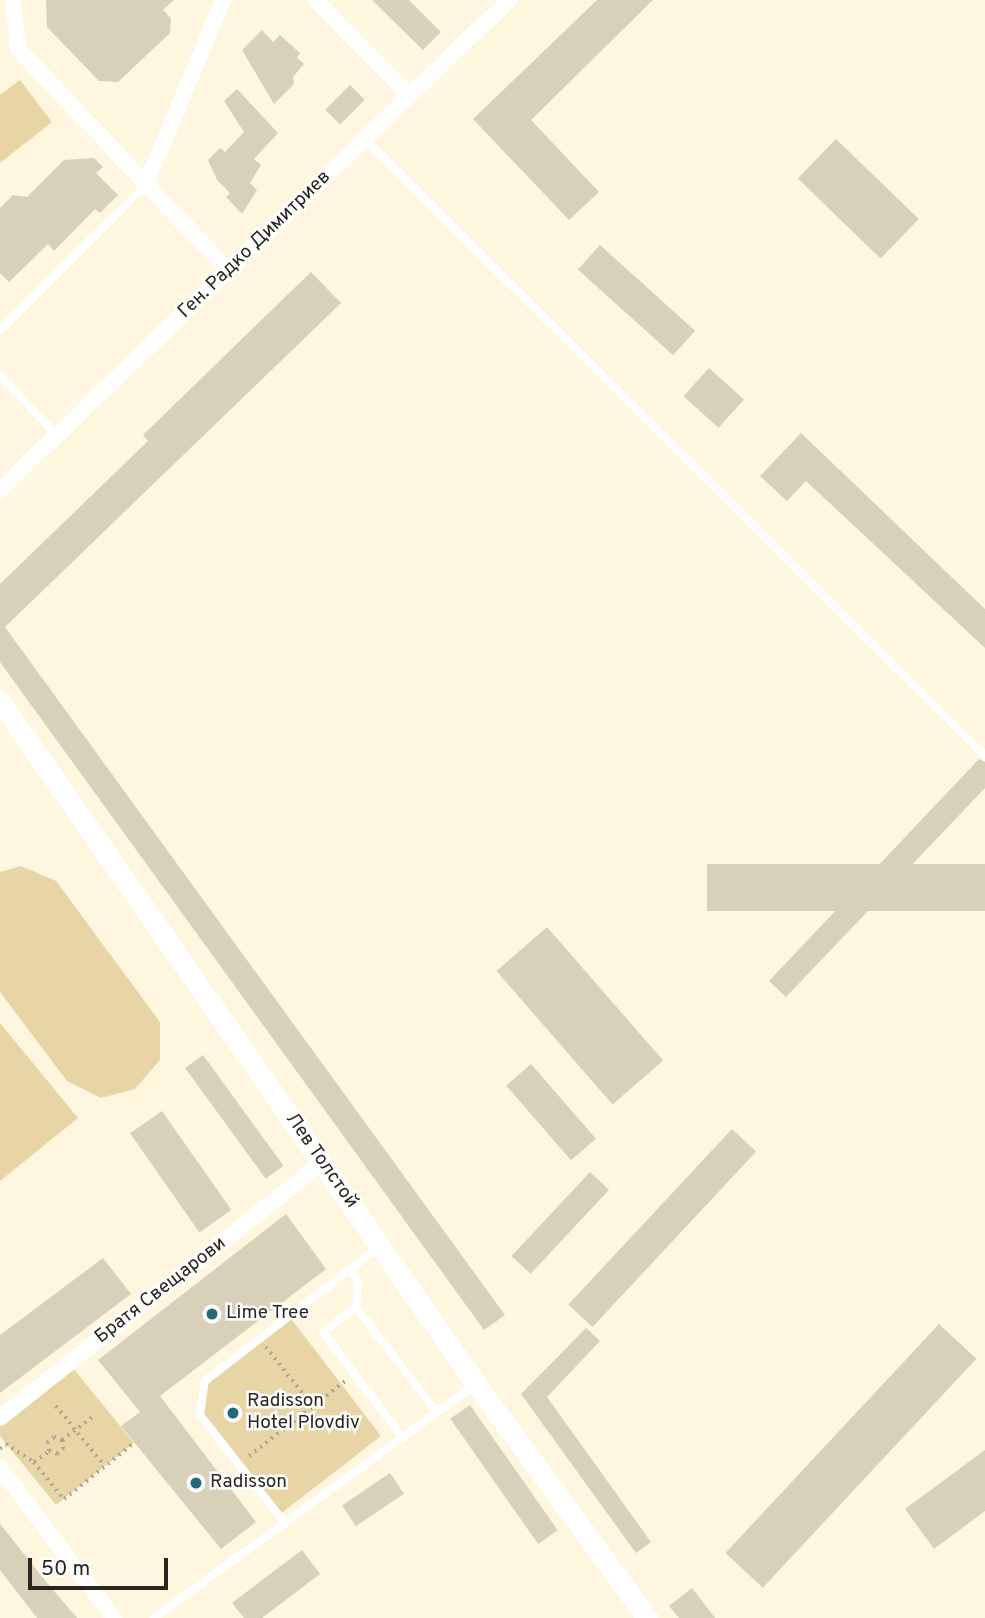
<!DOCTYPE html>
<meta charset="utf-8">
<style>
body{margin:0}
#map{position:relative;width:985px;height:1618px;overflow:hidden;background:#fff6df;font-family:Overpass,sans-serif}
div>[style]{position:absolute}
.green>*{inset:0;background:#e7d5a6}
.building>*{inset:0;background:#d9d0ba;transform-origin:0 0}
.path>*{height:3.5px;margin-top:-1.75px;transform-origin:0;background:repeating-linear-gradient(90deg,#aca594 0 2px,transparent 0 7px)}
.lane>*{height:8px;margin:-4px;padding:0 4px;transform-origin:4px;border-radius:4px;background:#fff}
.street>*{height:16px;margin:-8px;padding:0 8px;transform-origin:8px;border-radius:8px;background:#fff}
.secondary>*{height:21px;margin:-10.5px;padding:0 10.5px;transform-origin:10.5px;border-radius:10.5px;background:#fff}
.dots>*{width:19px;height:19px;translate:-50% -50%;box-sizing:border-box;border:4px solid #fff;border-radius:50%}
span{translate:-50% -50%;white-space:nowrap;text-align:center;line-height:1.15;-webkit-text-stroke:5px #fff;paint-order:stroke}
.street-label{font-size:19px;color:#2a261e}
.poi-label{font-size:19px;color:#2a261e}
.left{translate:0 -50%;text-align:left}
.scale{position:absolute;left:28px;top:1558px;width:140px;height:32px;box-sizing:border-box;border:4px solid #2a261e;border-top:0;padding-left:9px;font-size:21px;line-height:24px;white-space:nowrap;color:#2a261e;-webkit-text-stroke:5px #fff;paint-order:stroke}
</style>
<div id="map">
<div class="green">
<div style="clip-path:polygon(20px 80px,52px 122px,0 163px,0 95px)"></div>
<div style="clip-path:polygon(21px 866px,56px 881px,160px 1022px,160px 1060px,135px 1089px,101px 1098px,67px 1081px,0 992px,0 872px)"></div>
<div style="clip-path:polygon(0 1023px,78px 1118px,0 1181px)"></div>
<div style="clip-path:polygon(289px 1316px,381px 1436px,279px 1515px,200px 1415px,205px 1381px)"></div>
<div style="clip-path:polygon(73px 1368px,134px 1443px,56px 1505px,0 1436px,0 1425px)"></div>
</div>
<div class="building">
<div style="clip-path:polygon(46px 0,174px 0,163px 10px,171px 18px,170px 33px,118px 82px,99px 81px,47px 27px)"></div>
<div style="clip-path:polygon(372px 0,409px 0,441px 32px,423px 50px)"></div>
<div style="clip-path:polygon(597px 0,653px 0,531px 120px,599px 192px,569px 220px,473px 119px)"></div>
<div style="clip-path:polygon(262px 30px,273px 42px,280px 35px,300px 53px,297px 58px,304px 64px,293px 77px,294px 84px,274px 104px,242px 50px)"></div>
<div style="left:350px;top:85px;width:21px;height:35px;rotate:45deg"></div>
<div style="clip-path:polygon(237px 89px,278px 133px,254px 159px,261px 165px,250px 183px,257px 190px,242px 214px,226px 197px,230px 193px,217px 180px,208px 160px,220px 148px,225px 152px,244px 132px,224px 101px)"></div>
<div style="left:836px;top:139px;width:115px;height:55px;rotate:44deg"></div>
<div style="clip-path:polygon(94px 158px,103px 167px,96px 173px,118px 195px,100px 213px,95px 209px,54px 251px,48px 244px,9px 282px,0 273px,0 208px,13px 195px,27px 197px,64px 160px)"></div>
<div style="left:600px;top:245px;width:128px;height:33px;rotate:42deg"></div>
<div style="clip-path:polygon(311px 272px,341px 303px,5px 627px,505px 1315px,484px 1330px,0 662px,0 584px,148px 441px,143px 435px)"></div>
<div style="left:709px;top:368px;width:47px;height:38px;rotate:42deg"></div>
<div style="clip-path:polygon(801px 433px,985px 609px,985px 648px,806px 481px,787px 501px,760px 476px)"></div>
<div style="clip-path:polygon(979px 759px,985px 762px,985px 788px,786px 997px,769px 981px)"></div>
<div style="left:985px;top:864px;width:47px;height:278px;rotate:90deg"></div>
<div style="left:547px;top:927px;width:177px;height:67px;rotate:49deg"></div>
<div style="left:203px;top:1055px;width:137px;height:22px;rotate:54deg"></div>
<div style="left:531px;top:1064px;width:99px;height:33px;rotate:49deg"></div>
<div style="left:162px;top:1111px;width:121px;height:39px;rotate:55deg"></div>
<div style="left:732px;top:1129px;width:33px;height:240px;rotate:43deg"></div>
<div style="left:590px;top:1172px;width:26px;height:115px;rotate:43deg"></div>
<div style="clip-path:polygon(286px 1214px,326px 1269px,160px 1396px,256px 1522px,221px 1549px,121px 1426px,140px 1412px,98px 1360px)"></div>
<div style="clip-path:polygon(103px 1258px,131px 1294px,0 1393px,0 1335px)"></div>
<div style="left:939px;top:1324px;width:51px;height:313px;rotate:43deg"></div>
<div style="clip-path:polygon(586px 1328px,600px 1341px,547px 1397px,651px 1542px,636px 1553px,521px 1394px)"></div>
<div style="left:470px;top:1405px;width:153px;height:24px;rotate:55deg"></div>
<div style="clip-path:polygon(985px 1450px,985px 1511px,934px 1549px,905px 1509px)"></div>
<div style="left:390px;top:1473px;width:25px;height:58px;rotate:56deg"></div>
<div style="clip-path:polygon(0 1524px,48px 1584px,77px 1618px,37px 1618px,0 1570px)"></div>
<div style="clip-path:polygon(302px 1550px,320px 1574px,262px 1618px,244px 1618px,232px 1603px)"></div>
<div style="clip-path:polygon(692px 1588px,715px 1618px,679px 1618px,669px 1606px)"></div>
</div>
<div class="path">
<div style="left:266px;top:1347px;width:75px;rotate:51.5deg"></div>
<div style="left:56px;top:1406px;width:77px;rotate:50.8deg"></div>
<div style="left:0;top:1449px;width:8px;rotate:-40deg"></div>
<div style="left:6px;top:1444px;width:33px;rotate:33deg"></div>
<div style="left:34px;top:1462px;width:48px;rotate:51deg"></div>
<div style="left:64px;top:1499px;width:90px;rotate:-38.7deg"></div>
<div style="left:49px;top:1451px;width:8px;rotate:-104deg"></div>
<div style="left:47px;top:1443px;width:9px;rotate:-41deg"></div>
<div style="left:54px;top:1437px;width:9px;rotate:21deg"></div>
<div style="left:249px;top:1456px;width:122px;rotate:-38deg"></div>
<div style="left:34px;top:1462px;width:19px;rotate:-36deg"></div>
<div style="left:49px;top:1451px;width:9px;rotate:21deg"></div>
<div style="left:57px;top:1454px;width:8px;rotate:-40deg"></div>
<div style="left:63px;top:1449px;width:9px;rotate:-96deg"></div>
<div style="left:62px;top:1440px;width:38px;rotate:-37deg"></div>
</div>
<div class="lane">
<div style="left:365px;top:139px;width:875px;rotate:44.86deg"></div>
<div style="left:0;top:330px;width:204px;rotate:-44.8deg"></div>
<div style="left:0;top:376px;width:82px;rotate:46deg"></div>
<div style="left:349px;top:1270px;width:14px;rotate:51deg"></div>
<div style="left:358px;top:1281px;width:26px;rotate:94deg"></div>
<div style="left:356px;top:1307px;width:133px;rotate:52.6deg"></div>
<div style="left:356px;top:1307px;width:41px;rotate:142.9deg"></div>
<div style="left:323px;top:1332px;width:133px;rotate:53deg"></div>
<div style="left:285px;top:1523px;width:137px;rotate:-128.2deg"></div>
<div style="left:200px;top:1415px;width:34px;rotate:-82deg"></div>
<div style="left:205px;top:1381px;width:221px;rotate:-37.6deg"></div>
<div style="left:154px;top:1618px;width:398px;rotate:-36deg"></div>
</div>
<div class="street">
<div style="left:13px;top:0;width:49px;rotate:84.2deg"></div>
<div style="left:18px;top:49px;width:305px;rotate:46.5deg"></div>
<div style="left:316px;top:0;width:134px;rotate:45.6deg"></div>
<div style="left:145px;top:186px;width:202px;rotate:-67.2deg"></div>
<div style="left:0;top:490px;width:707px;rotate:-43.91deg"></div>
<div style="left:0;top:1418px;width:411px;rotate:-38.4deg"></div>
<div style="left:0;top:1468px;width:188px;rotate:52.8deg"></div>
</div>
<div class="secondary">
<div style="left:0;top:701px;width:833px;rotate:55.13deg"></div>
<div style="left:476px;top:1384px;width:290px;rotate:53.8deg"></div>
</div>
<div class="dots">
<div style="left:212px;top:1314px;background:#236a78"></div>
<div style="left:233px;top:1413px;background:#236a78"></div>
<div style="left:196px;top:1483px;background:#236a78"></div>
</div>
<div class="street-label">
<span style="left:255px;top:245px;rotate:-44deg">Ген. Радко Димитриев</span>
<span style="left:321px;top:1161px;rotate:55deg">Лев Толстой</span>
<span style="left:161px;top:1291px;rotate:-38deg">Братя Свещарови</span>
</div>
<div class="poi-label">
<span class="left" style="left:226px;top:1314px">Lime Tree</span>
<span class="left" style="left:247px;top:1413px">Radisson<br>Hotel Plovdiv</span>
<span class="left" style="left:210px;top:1483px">Radisson</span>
</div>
<div class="scale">50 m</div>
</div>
